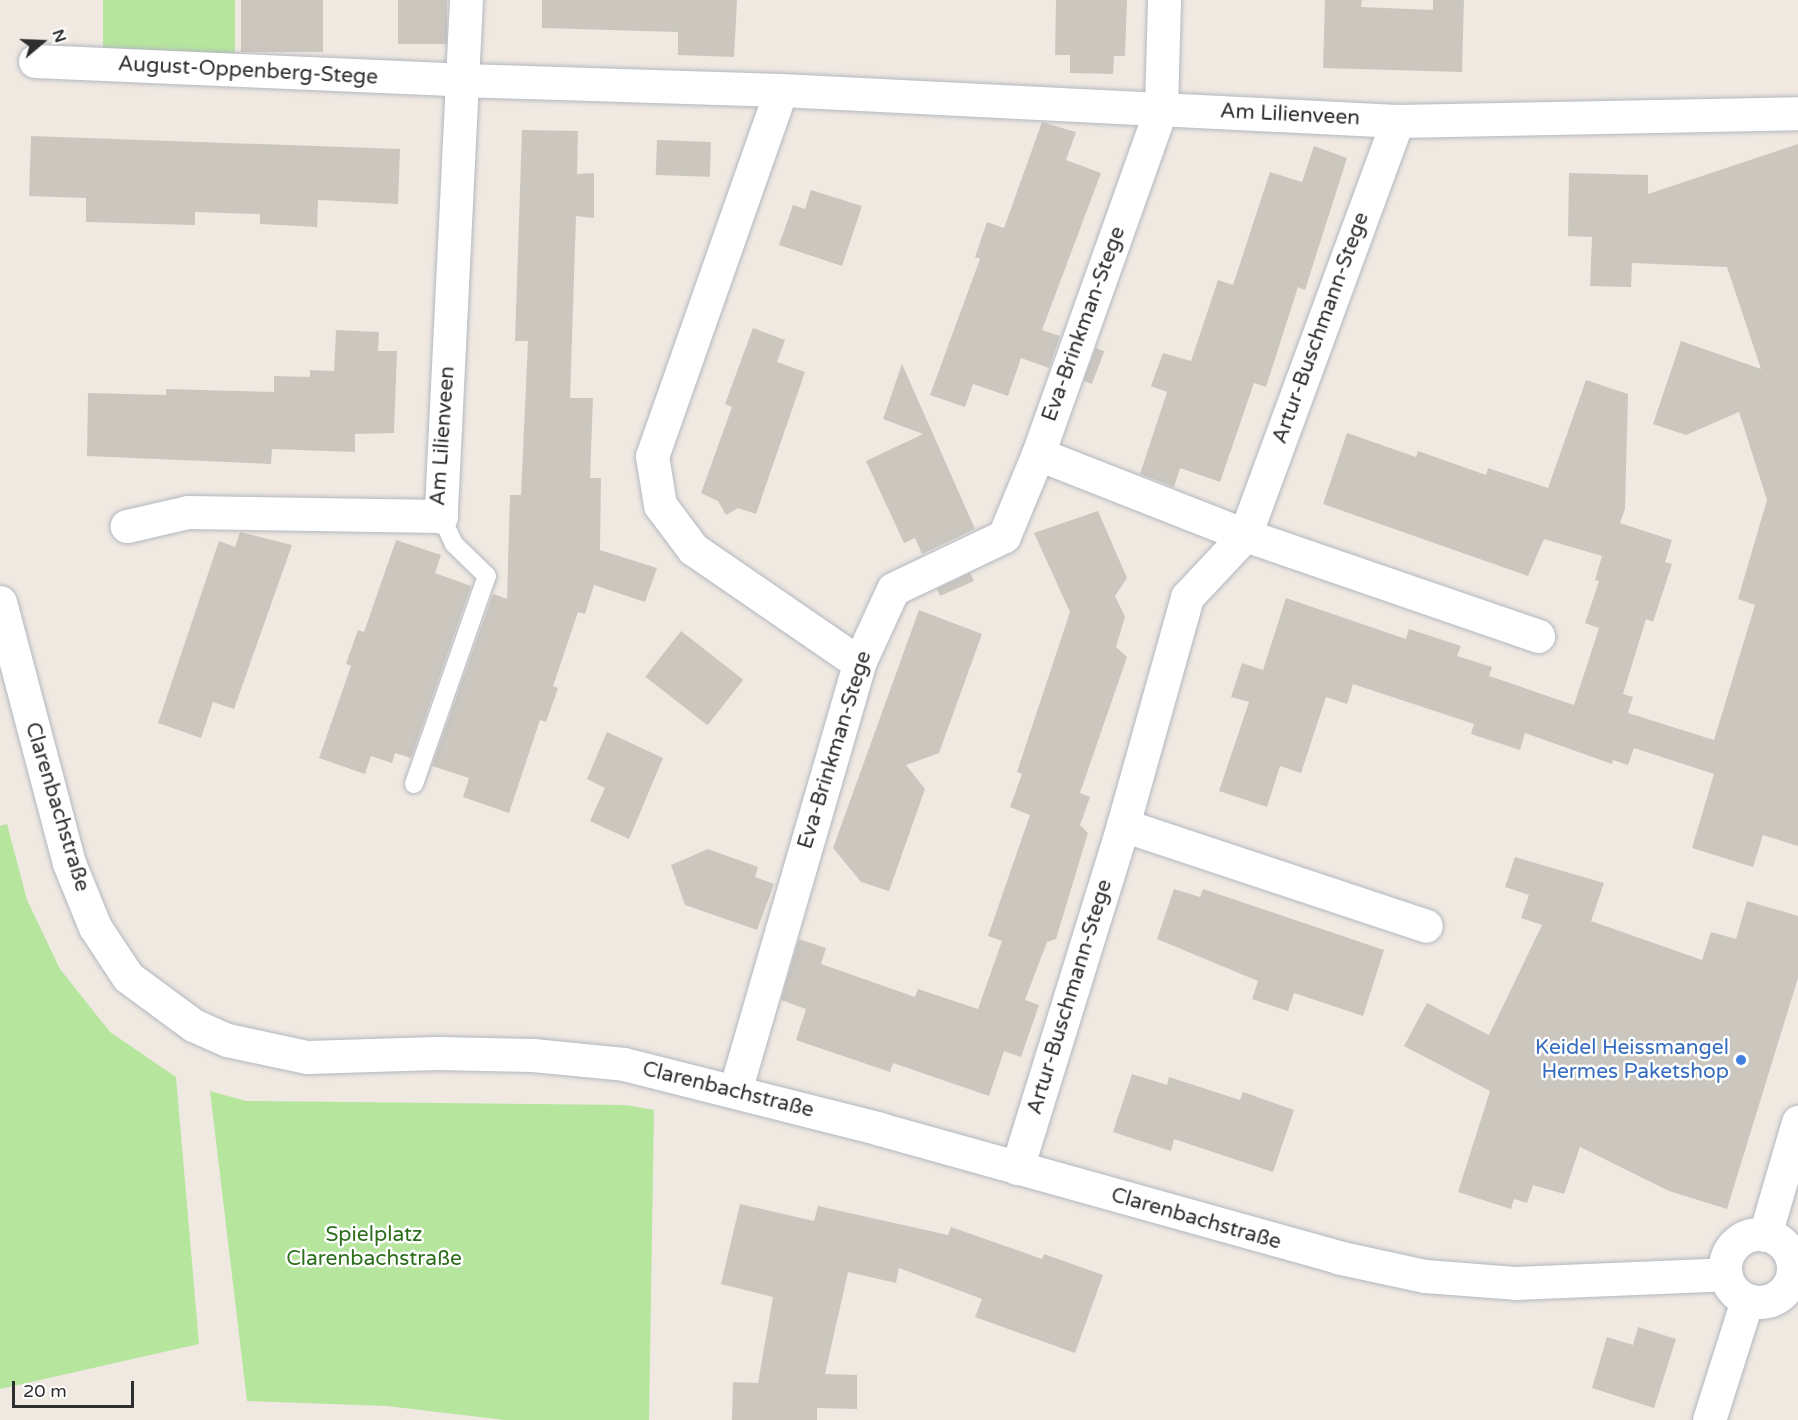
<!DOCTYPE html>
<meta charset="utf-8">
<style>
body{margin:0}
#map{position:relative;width:1798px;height:1420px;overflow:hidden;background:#efe9e1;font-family:"Varela Round",sans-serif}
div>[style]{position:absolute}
.green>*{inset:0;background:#b6e59e;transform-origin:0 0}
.building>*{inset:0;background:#cbc7bf;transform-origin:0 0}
.roads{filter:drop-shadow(0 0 2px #b4b7c1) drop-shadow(0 0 2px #b4b7c1)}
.service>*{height:18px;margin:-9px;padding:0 9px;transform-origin:9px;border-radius:9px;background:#fff}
.minor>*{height:33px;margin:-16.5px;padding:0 16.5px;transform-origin:16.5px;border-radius:16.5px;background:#fff}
.minor>.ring{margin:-16.5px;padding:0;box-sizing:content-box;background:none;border:33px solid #fff;border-radius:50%}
.dots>*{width:16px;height:16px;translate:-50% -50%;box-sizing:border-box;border:3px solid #fff;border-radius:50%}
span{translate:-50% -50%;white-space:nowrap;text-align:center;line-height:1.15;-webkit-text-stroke:5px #fff;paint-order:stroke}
.street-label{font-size:21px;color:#2e2e2e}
.shop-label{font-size:21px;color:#366cbe}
.right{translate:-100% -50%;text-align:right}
.park-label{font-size:21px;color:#2c6e1b}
.north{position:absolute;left:12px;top:12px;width:60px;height:60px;-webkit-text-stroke:4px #fff;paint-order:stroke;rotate:71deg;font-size:16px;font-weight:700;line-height:24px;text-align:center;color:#2e2e2e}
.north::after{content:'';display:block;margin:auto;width:21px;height:27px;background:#2e2e2e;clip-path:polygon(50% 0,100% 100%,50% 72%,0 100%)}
.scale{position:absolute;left:12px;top:1381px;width:122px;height:27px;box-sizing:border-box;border:3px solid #2e2e2e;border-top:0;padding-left:8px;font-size:18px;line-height:21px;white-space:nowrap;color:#2e2e2e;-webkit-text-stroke:4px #fff;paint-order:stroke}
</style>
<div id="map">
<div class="green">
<div style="left:103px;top:0;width:132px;height:54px"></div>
<div style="clip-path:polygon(7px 824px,27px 900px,60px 969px,110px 1032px,176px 1077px,199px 1344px,0 1389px,0 826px)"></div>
<div style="clip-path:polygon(210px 1091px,246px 1101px,626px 1105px,654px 1110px,649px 1420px,505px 1420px,387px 1406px,247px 1401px)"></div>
</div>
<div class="building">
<div style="left:241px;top:0;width:82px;height:52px"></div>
<div style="left:398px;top:0;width:49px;height:44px"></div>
<div style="clip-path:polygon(542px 0,737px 0,734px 57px,678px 55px,678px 32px,542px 28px)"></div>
<div style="clip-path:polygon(1056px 0,1127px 0,1125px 56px,1114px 56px,1113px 74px,1070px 73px,1070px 55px,1055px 55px)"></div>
<div style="clip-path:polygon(1325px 0,1362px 0,1361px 7px,1433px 10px,1433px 0,1464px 0,1462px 72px,1323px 68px)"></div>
<div style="clip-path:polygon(1042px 122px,1076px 132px,1066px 160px,1101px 173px,1042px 330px,1060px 336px,1049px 368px,1021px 358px,1008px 396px,973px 384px,965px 407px,930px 395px,980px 259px,975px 257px,987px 222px,1004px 228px)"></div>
<div style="clip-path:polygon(522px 130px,578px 131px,577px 174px,594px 173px,594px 218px,576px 216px,570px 398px,593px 398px,590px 478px,601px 478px,600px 550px,657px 568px,645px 602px,594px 585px,585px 614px,578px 612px,553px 686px,558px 688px,546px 722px,540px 720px,509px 813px,463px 797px,469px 778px,432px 766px,493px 594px,507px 599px,510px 495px,521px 495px,528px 341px,515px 341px)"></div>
<div style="clip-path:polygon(31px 136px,400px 149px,398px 204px,318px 200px,317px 227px,260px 224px,260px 214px,195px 212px,195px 225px,86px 222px,86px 198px,29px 196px)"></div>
<div style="left:657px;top:140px;width:54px;height:35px;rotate:2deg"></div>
<div style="clip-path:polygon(1798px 144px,1798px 846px,1763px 835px,1753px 867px,1692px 848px,1714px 774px,1634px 748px,1628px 765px,1613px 760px,1612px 764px,1525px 733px,1520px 750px,1471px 734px,1474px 724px,1353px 684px,1347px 704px,1326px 697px,1301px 773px,1280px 766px,1267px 807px,1219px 791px,1249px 702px,1231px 697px,1242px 663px,1263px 670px,1286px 598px,1406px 639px,1409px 629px,1461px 646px,1457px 656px,1492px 667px,1489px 676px,1574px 705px,1599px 628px,1585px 623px,1599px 581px,1595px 580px,1602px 556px,1544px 539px,1528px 576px,1323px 504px,1347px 433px,1416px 457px,1418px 451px,1486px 475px,1488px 468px,1548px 488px,1586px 380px,1628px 394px,1625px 509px,1620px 523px,1672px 540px,1665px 562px,1672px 564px,1653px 622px,1646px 619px,1623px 694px,1633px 697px,1628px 713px,1714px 740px,1755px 605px,1738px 599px,1767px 500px,1739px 412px,1686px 435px,1653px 424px,1681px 341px,1761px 369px,1727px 267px,1632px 263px,1631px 287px,1590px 286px,1592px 237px,1568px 236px,1569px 173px,1648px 175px,1648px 194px)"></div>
<div style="clip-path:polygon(1314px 146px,1347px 158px,1305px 290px,1298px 287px,1266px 387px,1254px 383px,1220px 482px,1180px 468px,1174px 487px,1140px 474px,1167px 392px,1151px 386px,1163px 353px,1191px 361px,1218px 280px,1233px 285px,1270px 172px,1302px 182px)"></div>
<div style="clip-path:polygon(811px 190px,862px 206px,842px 266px,779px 245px,793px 205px,805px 209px)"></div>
<div style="clip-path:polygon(753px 328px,785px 340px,777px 362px,805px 372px,756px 514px,738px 508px,726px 515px,718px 501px,701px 493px,732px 407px,725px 404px)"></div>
<div style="clip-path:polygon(336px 330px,379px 332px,378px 351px,397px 351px,394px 433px,355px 434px,355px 452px,272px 449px,271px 464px,87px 456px,88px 393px,166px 395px,166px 389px,274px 392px,274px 376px,310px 377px,310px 370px,334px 371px)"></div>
<div style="left:1096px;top:348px;width:9px;height:35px;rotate:21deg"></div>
<div style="clip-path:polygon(902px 364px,975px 529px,922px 554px,915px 538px,904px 543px,866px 461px,923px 434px,883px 419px)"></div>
<div style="clip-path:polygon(1098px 511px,1127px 578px,1115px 596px,1125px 617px,1116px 647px,1127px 657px,1080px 793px,1090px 797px,1080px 825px,1088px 833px,1056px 939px,1047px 942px,1025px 1000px,1039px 1005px,1021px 1057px,1004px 1051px,989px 1096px,893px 1063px,890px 1072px,796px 1040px,806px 1009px,781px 1000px,799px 939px,826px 948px,821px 964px,915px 997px,918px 989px,978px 1009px,1002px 941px,988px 936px,1030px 815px,1010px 807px,1022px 774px,1017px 772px,1070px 612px,1034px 533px)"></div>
<div style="clip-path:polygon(240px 532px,292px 545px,234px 709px,213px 702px,201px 738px,158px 723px,219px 541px,235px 547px)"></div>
<div style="clip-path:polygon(396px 540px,441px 555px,435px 573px,471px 586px,411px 758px,395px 753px,392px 763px,371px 756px,365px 774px,319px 758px,351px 666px,346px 664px,358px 630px,364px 632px)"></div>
<div style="clip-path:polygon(970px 573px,974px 581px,940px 596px,937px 589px)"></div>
<div style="clip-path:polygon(919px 610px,982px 634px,939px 753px,906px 765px,925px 789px,889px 891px,861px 882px,833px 848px)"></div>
<div style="left:681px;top:631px;width:79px;height:58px;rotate:38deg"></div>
<div style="clip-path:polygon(607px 732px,663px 758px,629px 839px,590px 821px,605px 788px,587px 779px)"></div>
<div style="clip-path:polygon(708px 849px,758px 867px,755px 877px,774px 884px,757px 930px,685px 905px,671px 865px)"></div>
<div style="clip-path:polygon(1515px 857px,1604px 883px,1591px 921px,1702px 960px,1711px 932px,1736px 939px,1747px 901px,1798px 916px,1798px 978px,1727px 1209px,1669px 1191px,1580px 1147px,1564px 1194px,1533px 1185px,1527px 1203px,1514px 1199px,1511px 1209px,1458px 1192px,1490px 1091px,1404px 1046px,1427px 1003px,1489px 1035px,1542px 925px,1521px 918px,1529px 895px,1505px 887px)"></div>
<div style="clip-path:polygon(1174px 889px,1200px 897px,1203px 889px,1384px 950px,1363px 1016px,1294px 993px,1288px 1011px,1252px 999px,1258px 981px,1157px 939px)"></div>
<div style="clip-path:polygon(1132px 1074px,1167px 1085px,1169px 1077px,1240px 1100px,1243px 1092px,1294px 1110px,1273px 1172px,1174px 1139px,1171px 1151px,1113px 1132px)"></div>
<div style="clip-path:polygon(740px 1204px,814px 1221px,818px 1206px,948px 1235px,951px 1227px,1042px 1259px,1044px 1254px,1103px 1275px,1075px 1353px,975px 1317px,982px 1299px,899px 1268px,896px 1283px,848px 1272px,825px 1374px,857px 1375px,857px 1409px,817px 1408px,817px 1420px,732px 1420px,733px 1382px,758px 1383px,773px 1297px,721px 1284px)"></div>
<div style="clip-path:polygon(1638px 1327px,1676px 1339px,1654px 1408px,1592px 1388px,1607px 1337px,1633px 1345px)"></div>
</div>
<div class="roads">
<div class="service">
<div style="left:414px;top:784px;width:220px;rotate:-70.7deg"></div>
<div style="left:487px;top:576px;width:46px;rotate:-135.9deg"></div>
<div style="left:454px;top:544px;width:31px;rotate:-115deg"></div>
</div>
<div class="minor">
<div style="left:466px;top:0;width:80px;rotate:92.9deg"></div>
<div style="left:462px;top:80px;width:319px;rotate:1.8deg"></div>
<div style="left:781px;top:90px;width:617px;rotate:2.88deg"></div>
<div style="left:1397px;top:121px;width:401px;rotate:-1.1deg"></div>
<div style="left:35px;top:61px;width:427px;rotate:2.5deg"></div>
<div style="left:462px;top:80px;width:437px;rotate:92.8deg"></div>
<div style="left:441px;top:516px;width:253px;rotate:-179.1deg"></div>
<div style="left:188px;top:512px;width:63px;rotate:167.1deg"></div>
<div style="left:781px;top:90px;width:388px;rotate:109.4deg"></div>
<div style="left:652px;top:456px;width:50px;rotate:80.7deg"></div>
<div style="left:660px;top:505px;width:55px;rotate:53.1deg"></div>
<div style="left:693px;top:549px;width:201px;rotate:34.5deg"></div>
<div style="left:1038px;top:454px;width:222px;rotate:21.4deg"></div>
<div style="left:1245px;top:535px;width:441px;rotate:-69.8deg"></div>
<div style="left:0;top:602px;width:270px;rotate:75.2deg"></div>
<div style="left:69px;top:863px;width:69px;rotate:67.9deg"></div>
<div style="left:95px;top:927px;width:60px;rotate:56.6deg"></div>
<div style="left:128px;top:977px;width:81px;rotate:36.4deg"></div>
<div style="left:193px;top:1025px;width:37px;rotate:24deg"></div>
<div style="left:227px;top:1040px;width:82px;rotate:12deg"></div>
<div style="left:307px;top:1057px;width:130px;rotate:-1.8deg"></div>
<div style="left:437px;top:1053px;width:96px;rotate:1.2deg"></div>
<div style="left:533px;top:1055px;width:91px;rotate:5.6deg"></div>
<div style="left:624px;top:1064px;width:264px;rotate:14.2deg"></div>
<div style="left:880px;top:1129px;width:475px;rotate:15.6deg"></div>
<div style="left:1337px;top:1257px;width:90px;rotate:12.2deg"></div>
<div style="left:1425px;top:1276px;width:90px;rotate:4.4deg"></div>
<div style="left:1515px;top:1283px;width:211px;rotate:-2.4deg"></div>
<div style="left:1123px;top:825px;width:319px;rotate:18.4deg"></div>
<div style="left:735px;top:1091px;width:446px;rotate:-73.8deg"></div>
<div style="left:859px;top:663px;width:81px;rotate:-65.3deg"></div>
<div style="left:893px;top:589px;width:123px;rotate:-25.5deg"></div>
<div style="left:1004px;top:536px;width:89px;rotate:-67.5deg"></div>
<div style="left:1038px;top:454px;width:367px;rotate:-70.4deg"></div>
<div style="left:1161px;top:108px;width:108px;rotate:-88.4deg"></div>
<div style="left:1017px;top:1168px;width:359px;rotate:-72.8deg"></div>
<div style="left:1123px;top:825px;width:237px;rotate:-74.3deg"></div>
<div style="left:1187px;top:597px;width:85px;rotate:-46.9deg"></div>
<div style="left:1245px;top:535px;width:310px;rotate:19deg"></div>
<div class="ring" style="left:1725px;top:1234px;width:35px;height:35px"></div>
<div style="left:1765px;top:1235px;width:118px;rotate:-73.7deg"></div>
<div style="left:1709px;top:1420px;width:126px;rotate:-72.4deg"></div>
</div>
</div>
<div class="dots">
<div style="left:1741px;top:1060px;background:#3f7fe0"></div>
</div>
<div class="street-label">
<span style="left:248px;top:71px;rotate:3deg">August-Oppenberg-Stege</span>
<span style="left:1290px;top:115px;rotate:3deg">Am Lilienveen</span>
<span style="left:1084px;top:324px;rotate:-70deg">Eva-Brinkman-Stege</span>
<span style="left:1321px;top:328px;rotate:-70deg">Artur-Buschmann-Stege</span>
<span style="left:443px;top:436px;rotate:-86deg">Am Lilienveen</span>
<span style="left:835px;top:750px;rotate:-73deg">Eva-Brinkman-Stege</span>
<span style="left:57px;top:807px;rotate:73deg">Clarenbachstraße</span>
<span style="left:1070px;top:997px;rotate:-73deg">Artur-Buschmann-Stege</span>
<span style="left:728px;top:1090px;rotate:14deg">Clarenbachstraße</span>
<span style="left:1196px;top:1219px;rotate:16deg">Clarenbachstraße</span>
</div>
<div class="shop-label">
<span class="right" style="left:1729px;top:1060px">Keidel Heissmangel<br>Hermes Paketshop</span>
</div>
<div class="park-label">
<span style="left:374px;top:1247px">Spielplatz<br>Clarenbachstraße</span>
</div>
<div class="north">N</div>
<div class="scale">20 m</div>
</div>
